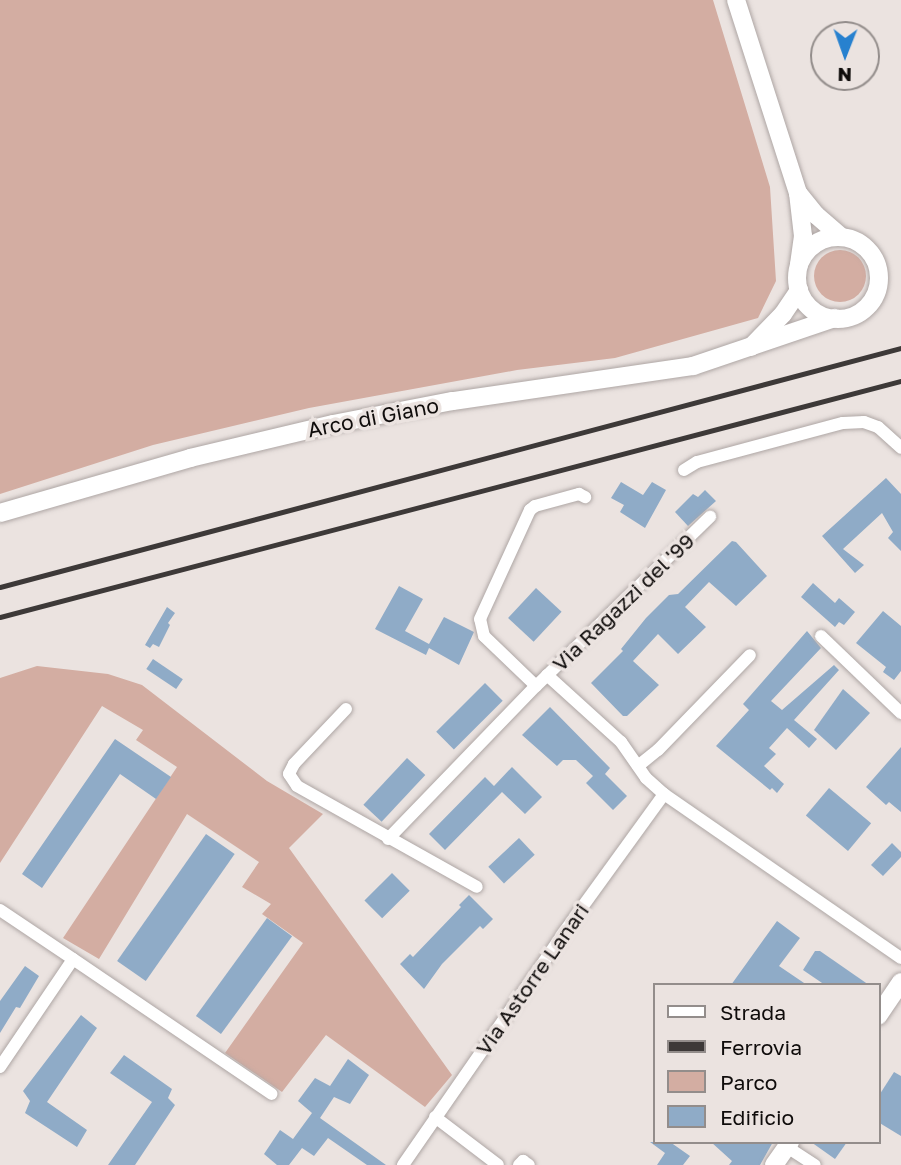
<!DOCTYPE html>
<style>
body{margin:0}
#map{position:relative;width:901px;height:1165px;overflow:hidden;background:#ebe3e0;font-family:"Golos Text",sans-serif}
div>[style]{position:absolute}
.green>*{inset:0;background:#d3ada2}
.round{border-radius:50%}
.building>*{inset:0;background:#8fabc7;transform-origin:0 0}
.roads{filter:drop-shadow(0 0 2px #aea6a4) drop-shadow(0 0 2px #aea6a4)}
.street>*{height:12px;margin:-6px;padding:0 6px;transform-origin:6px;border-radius:6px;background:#fff}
.secondary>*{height:18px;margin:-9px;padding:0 9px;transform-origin:9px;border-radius:9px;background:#fff}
.secondary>.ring{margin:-9px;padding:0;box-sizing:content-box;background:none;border:18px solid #fff;border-radius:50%}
.rail>*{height:4.5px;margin:-2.25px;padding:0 2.25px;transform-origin:2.25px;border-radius:2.25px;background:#3d3938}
span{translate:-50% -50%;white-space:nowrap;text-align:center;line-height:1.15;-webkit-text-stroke:7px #ebe3e0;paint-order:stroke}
.street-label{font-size:21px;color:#0f0c0b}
.legend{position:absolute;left:653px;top:983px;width:228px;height:161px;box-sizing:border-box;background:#ebe3e0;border:2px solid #938d8b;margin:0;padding:9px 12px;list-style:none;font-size:21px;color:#0f0c0b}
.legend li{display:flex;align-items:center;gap:14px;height:35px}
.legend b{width:35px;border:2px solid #938d8b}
.north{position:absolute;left:810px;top:21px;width:70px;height:70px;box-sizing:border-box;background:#ebe3e0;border:2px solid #938d8b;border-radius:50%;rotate:181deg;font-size:19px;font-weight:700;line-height:28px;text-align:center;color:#0f0c0b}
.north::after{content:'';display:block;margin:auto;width:24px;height:32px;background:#2781cf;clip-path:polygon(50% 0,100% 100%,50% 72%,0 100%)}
</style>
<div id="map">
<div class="green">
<div style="clip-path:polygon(0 0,713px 0,770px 187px,776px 281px,758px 318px,615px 358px,517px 370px,309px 408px,153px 445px,0 494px)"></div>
<div class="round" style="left:814px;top:250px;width:52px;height:52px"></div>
<div style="clip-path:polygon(37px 666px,108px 674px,142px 685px,267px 781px,323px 814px,289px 848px,452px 1075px,425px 1107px,326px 1035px,282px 1092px,225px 1053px,303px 943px,262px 914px,271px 904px,242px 887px,259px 862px,187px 814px,99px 959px,63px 938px,177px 767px,136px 740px,143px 730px,102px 706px,0 863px,0 678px)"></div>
</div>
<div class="building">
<div style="clip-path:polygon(886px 478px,901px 494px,901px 551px,888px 538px,893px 532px,882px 513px,843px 549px,864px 565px,855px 573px,822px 536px)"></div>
<div style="clip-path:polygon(621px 482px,643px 495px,652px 482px,666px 490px,645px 528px,620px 512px,624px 505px,611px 498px)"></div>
<div style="clip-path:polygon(705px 490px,716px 501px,688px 526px,675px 512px,693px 494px,698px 497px)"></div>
<div style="clip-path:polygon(732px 541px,736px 542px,767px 576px,736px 606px,709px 582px,685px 607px,706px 627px,678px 654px,658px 634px,633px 661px,659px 685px,627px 716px,623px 716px,591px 683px,623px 651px,621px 649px,646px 618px,669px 595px,678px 594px)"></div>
<div style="clip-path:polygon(813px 583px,835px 603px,839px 598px,855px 612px,844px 625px,839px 622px,835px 627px,801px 597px)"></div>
<div style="clip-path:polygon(399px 586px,423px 599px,405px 631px,429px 644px,444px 617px,474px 632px,459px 665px,429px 648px,426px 655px,375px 629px)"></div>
<div style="left:536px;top:588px;width:35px;height:41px;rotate:43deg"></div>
<div style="clip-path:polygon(167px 607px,175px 613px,168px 623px,170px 625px,159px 647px,153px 644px,150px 648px,145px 645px)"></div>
<div style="clip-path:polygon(883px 611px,901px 626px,901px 671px,894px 680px,883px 672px,886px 667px,856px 643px)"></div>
<div style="clip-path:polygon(807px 631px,821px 648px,771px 701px,782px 710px,834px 665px,839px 670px,794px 720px,817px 739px,809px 748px,787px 728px,769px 748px,776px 754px,764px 766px,784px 784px,777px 793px,772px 788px,770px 790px,716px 746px,749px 710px,743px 704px)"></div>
<div style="left:153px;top:659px;width:36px;height:12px;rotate:34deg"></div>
<div style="left:485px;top:683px;width:25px;height:69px;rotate:45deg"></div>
<div style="clip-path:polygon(843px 689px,870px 713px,836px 750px,814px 730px)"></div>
<div style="clip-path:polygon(550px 707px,610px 768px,605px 774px,627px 796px,613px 810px,586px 783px,593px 776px,576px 760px,563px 760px,557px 766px,522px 735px)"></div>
<div style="clip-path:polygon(115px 739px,171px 777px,156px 799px,120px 774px,42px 888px,22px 874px)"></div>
<div style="clip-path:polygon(901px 747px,901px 812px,889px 802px,886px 805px,866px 787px)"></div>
<div style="left:407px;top:758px;width:25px;height:64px;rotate:43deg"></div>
<div style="clip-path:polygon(512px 767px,542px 797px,525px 814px,502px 792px,445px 850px,429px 834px,485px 777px,494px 786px)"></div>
<div style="left:829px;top:788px;width:55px;height:36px;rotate:40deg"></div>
<div style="left:206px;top:834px;width:35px;height:155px;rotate:35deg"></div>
<div style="left:519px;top:838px;width:23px;height:42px;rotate:47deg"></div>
<div style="clip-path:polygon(892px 843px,901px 852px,901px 857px,883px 876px,871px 865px)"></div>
<div style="left:392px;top:873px;width:25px;height:39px;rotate:45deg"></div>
<div style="clip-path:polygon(469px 895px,493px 919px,483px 929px,480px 926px,442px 964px,424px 989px,400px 964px,410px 954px,413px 957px,461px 907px,459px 905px)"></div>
<div style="left:267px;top:918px;width:31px;height:121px;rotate:36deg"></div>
<div style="clip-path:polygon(777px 921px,800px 938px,779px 966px,807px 985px,731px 985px)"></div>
<div style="clip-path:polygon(815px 951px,820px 951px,869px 985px,825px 985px,803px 970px)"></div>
<div style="clip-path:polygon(25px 966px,39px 976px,20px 1008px,16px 1007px,0 1033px,0 1001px)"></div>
<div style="clip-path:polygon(81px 1015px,97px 1028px,47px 1102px,87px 1130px,77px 1147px,25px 1113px,30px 1101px,23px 1091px)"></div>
<div style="clip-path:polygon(124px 1055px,172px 1089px,168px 1098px,175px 1105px,135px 1165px,108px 1165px,152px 1102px,110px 1073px)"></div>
<div style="clip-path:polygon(348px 1059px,369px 1075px,350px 1104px,334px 1097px,320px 1118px,386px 1165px,367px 1165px,328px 1138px,314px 1156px,302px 1148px,289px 1165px,277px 1165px,264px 1154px,280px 1130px,293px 1139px,312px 1113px,298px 1101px,315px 1078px,330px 1086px)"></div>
<div style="clip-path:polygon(894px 1072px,901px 1076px,901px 1136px,878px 1122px,878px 1097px)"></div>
<div style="clip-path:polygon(650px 1142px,670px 1142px,690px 1156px,683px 1165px,657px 1165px,665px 1153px)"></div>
<div style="clip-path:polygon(711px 1142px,773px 1142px,760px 1165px,729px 1165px,732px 1161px)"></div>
<div style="clip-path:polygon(811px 1142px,847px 1142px,835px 1159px)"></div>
</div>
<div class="roads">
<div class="street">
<div style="left:684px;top:470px;width:15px;rotate:-32deg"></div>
<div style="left:697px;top:462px;width:151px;rotate:-15deg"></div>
<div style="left:843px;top:423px;width:21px;rotate:-3deg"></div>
<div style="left:864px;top:422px;width:15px;rotate:20deg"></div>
<div style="left:878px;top:427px;width:31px;rotate:42deg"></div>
<div style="left:821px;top:636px;width:111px;rotate:43.9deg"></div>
<div style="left:547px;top:675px;width:100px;rotate:42.2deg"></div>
<div style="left:621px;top:742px;width:44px;rotate:55.2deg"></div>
<div style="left:646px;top:778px;width:24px;rotate:42deg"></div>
<div style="left:664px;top:794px;width:288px;rotate:34.7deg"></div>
<div style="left:536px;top:686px;width:72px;rotate:-136.1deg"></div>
<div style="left:484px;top:636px;width:17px;rotate:-103deg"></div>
<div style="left:480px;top:619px;width:120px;rotate:-65.4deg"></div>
<div style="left:530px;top:510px;width:6px;rotate:-39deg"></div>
<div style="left:535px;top:506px;width:46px;rotate:-15.3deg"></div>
<div style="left:579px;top:494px;width:7px;rotate:27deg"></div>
<div style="left:346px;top:709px;width:76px;rotate:133.4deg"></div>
<div style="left:294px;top:764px;width:11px;rotate:117deg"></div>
<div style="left:289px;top:774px;width:14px;rotate:56deg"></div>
<div style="left:297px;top:786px;width:206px;rotate:29.3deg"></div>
<div style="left:638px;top:766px;width:26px;rotate:-39deg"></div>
<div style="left:658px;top:750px;width:132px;rotate:-45.9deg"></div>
<div style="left:388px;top:839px;width:213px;rotate:-46deg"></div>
<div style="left:536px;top:686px;width:243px;rotate:-44.2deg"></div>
<div style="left:0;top:910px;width:88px;rotate:33.9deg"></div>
<div style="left:0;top:1067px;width:130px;rotate:-55.9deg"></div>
<div style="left:73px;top:959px;width:240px;rotate:34.2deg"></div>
<div style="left:435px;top:1117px;width:79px;rotate:37.3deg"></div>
<div style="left:787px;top:1147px;width:33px;rotate:33deg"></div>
<div style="left:403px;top:1165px;width:280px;rotate:-55.3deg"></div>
<div style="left:562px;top:935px;width:174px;rotate:-54.1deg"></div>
<div style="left:519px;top:1165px;width:6px;rotate:-45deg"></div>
<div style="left:523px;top:1161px;width:7px;rotate:34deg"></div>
</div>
<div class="secondary">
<div style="left:736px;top:0;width:203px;rotate:72.2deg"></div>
<div style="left:798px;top:193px;width:43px;rotate:83.4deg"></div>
<div style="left:803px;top:236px;width:29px;rotate:98deg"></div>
<div style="left:798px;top:193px;width:28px;rotate:51deg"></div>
<div style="left:816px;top:215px;width:33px;rotate:41deg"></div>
<div class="ring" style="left:797px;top:237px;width:64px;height:64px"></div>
<div style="left:751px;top:347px;width:46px;rotate:-45.9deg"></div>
<div style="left:783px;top:314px;width:29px;rotate:-56deg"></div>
<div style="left:0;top:513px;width:198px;rotate:-16.1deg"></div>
<div style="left:190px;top:458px;width:147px;rotate:-13.4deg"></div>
<div style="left:333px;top:424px;width:122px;rotate:-10.9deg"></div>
<div style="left:453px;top:401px;width:243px;rotate:-8.3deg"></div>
<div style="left:693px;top:366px;width:150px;rotate:-18.7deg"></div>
<div style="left:878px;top:1016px;width:41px;rotate:-55.9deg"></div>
<div style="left:774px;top:1165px;width:28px;rotate:-55deg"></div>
</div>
</div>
<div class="rail">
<div style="left:0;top:587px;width:932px;rotate:-14.86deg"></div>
<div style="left:0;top:617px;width:931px;rotate:-14.68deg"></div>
</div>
<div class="street-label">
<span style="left:373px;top:417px;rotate:-11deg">Arco di Giano</span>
<span style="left:623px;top:602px;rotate:-44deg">Via Ragazzi del '99</span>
<span style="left:532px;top:979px;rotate:-55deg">Via Astorre Lanari</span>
</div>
<ul class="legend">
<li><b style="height:9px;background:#fff"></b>Strada</li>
<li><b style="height:9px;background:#3d3938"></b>Ferrovia</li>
<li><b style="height:19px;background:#d3ada2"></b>Parco</li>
<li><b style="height:19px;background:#8fabc7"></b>Edificio</li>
</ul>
<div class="north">N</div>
</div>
